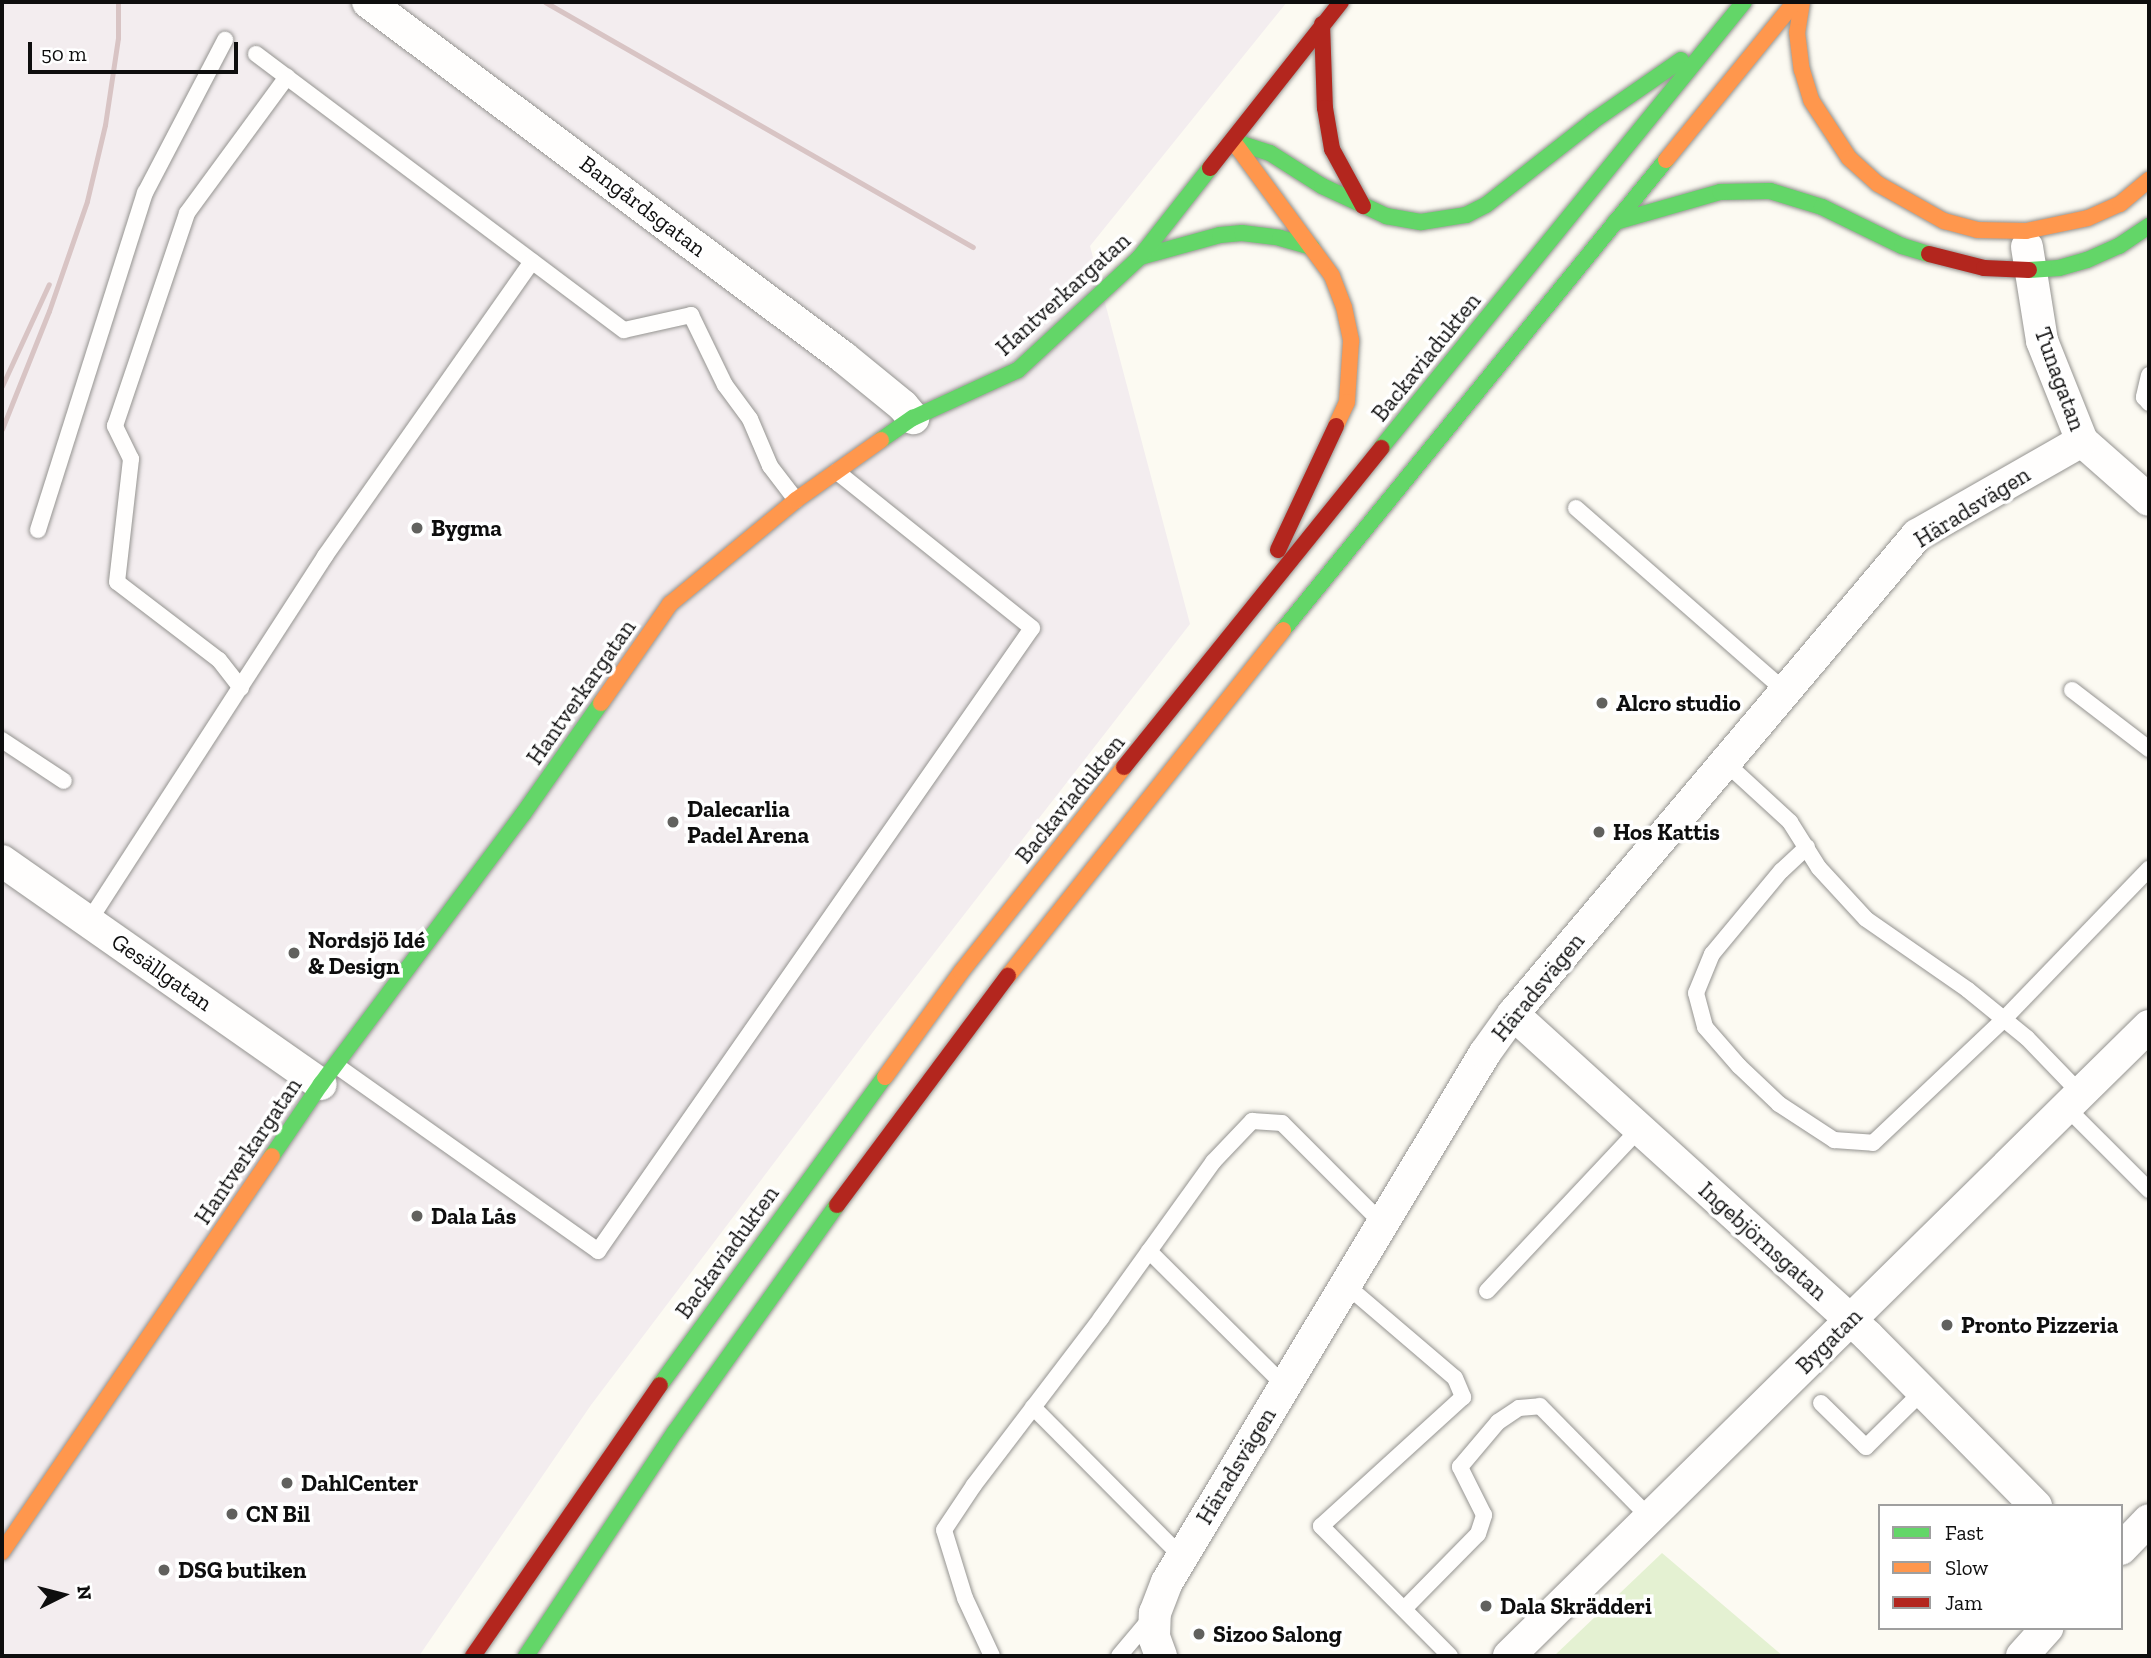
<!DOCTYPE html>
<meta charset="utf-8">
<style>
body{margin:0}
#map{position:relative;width:2151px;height:1658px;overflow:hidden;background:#fcfaf2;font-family:"Zilla Slab",serif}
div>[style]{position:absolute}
.industrial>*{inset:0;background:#f3edef}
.green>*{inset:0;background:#e4f1d2}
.roads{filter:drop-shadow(0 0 2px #959491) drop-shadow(0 0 2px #959491)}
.lane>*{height:16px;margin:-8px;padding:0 8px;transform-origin:8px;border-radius:8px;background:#fffefd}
.street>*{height:32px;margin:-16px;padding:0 16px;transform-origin:16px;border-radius:16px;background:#fffefd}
.fast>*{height:16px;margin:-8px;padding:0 8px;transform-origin:8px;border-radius:8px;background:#63d668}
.slow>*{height:16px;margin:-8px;padding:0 8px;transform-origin:8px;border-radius:8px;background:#ff974d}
.jam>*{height:16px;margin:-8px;padding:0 8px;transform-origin:8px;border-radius:8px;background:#b3261e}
.rail>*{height:5px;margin:-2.5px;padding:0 2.5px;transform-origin:2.5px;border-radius:2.5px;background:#d8c4c4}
.dots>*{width:19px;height:19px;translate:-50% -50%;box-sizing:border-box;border:4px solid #fff;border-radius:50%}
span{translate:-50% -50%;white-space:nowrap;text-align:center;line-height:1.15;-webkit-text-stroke:7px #fff;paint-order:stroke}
.street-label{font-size:23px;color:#0e0e0e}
.poi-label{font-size:23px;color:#0e0e0e;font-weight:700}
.left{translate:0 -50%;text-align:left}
.frame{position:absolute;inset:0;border:4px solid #0e0e0e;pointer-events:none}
.legend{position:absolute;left:1878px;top:1504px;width:245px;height:126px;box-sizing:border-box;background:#fff;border:2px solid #9f9f9f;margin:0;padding:9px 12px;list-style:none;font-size:21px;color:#0e0e0e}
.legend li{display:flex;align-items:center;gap:14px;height:35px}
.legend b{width:35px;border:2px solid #9f9f9f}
.north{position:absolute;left:28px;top:1560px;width:70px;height:70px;-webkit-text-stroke:5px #fff;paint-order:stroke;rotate:84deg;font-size:19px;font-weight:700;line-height:28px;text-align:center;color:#0e0e0e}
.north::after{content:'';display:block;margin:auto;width:24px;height:32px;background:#0e0e0e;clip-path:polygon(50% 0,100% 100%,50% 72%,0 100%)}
.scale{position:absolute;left:28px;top:42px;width:210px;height:32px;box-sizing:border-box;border:4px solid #0e0e0e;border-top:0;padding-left:9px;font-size:21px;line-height:24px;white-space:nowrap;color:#0e0e0e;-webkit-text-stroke:5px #fff;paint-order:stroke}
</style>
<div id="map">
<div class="industrial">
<div style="clip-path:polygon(2px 2px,1287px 2px,1090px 246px,1190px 624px,876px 1028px,591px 1405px,419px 1656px,2px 1656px)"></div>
</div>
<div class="green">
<div style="clip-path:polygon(1662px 1553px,1783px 1656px,1554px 1656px)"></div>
</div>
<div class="roads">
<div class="lane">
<div style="left:256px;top:54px;width:460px;rotate:36.9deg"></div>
<div style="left:624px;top:330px;width:69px;rotate:-12.6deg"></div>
<div style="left:691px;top:315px;width:78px;rotate:64.1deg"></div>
<div style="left:725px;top:385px;width:42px;rotate:53.7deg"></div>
<div style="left:750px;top:419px;width:51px;rotate:66.9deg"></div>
<div style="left:770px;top:466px;width:43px;rotate:52.6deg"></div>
<div style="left:2149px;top:375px;width:23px;rotate:103deg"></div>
<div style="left:2144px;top:397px;width:8px;rotate:50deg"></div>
<div style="left:1576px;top:508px;width:279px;rotate:41.2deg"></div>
<div style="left:38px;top:530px;width:354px;rotate:-72.4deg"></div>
<div style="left:145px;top:193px;width:173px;rotate:-62.4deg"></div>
<div style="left:241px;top:688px;width:36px;rotate:-128deg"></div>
<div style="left:219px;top:660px;width:128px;rotate:-142.6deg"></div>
<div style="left:117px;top:582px;width:124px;rotate:-83.5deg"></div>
<div style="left:131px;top:459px;width:37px;rotate:-116deg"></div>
<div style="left:115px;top:426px;width:225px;rotate:-71.3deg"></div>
<div style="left:187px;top:213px;width:169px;rotate:-53.7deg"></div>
<div style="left:2072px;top:690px;width:97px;rotate:37.5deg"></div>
<div style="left:2px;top:740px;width:74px;rotate:33.5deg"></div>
<div style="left:1727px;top:764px;width:86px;rotate:42.6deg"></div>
<div style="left:1790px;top:822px;width:54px;rotate:57.8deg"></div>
<div style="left:1819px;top:868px;width:69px;rotate:47.3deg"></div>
<div style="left:1866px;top:919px;width:124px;rotate:34.8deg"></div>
<div style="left:1968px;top:990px;width:76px;rotate:39.1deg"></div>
<div style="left:2027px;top:1038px;width:78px;rotate:46deg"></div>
<div style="left:1807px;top:847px;width:35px;rotate:137deg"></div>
<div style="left:1781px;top:871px;width:108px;rotate:129.7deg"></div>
<div style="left:1712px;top:954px;width:42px;rotate:112.3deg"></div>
<div style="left:1696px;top:993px;width:35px;rotate:75deg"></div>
<div style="left:1705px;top:1027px;width:52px;rotate:48.9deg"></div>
<div style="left:1739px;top:1066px;width:55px;rotate:43.5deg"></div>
<div style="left:1779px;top:1104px;width:66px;rotate:33.2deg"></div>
<div style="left:1834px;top:1140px;width:39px;rotate:4deg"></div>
<div style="left:1873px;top:1143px;width:180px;rotate:-43.4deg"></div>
<div style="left:2004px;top:1019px;width:209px;rotate:-46deg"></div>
<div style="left:89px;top:921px;width:435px;rotate:-57.1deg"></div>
<div style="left:325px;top:556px;width:360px;rotate:-54.9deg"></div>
<div style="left:337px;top:1066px;width:320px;rotate:35.3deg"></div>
<div style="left:598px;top:1251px;width:759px;rotate:-55.14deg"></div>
<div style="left:1032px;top:628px;width:250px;rotate:-141.3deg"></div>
<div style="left:2067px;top:1108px;width:116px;rotate:45deg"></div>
<div style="left:1149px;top:1251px;width:192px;rotate:44.8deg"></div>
<div style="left:1346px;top:1285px;width:143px;rotate:40.5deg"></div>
<div style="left:1455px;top:1378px;width:21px;rotate:67deg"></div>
<div style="left:1463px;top:1397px;width:192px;rotate:137.7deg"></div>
<div style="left:1321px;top:1526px;width:183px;rotate:45.2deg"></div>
<div style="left:1487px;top:1291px;width:222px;rotate:-46.8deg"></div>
<div style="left:1821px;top:1403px;width:63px;rotate:44.4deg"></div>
<div style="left:1866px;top:1447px;width:78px;rotate:-44.5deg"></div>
<div style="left:1033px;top:1407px;width:211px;rotate:45.2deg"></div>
<div style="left:1404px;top:1609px;width:105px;rotate:-45.4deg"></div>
<div style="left:1478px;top:1534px;width:20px;rotate:-72deg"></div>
<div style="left:1484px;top:1515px;width:54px;rotate:-116.6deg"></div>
<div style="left:1460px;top:1467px;width:59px;rotate:-49.8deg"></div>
<div style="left:1498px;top:1422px;width:25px;rotate:-34deg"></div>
<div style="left:1519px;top:1408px;width:21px;rotate:-5deg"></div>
<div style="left:1540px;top:1406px;width:157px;rotate:45.5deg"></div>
<div style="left:992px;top:1656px;width:64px;rotate:-115deg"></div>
<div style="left:965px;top:1598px;width:71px;rotate:-107.2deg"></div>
<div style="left:944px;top:1530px;width:54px;rotate:-56.3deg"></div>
<div style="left:974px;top:1485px;width:210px;rotate:-52.7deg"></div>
<div style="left:1101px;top:1318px;width:192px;rotate:-54.3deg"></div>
<div style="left:1213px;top:1162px;width:57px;rotate:-46.4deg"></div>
<div style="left:1252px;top:1121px;width:30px;rotate:4deg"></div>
<div style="left:1282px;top:1123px;width:143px;rotate:45deg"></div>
<div style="left:1119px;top:1656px;width:50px;rotate:-49.9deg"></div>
</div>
<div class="street">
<div style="left:368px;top:2px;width:593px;rotate:36.77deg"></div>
<div style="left:843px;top:357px;width:77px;rotate:39.2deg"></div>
<div style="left:903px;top:406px;width:16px;rotate:50deg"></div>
<div style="left:2027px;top:247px;width:95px;rotate:80.9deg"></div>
<div style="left:2042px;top:341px;width:108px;rotate:68.2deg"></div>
<div style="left:2082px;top:441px;width:89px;rotate:41.4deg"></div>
<div style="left:2px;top:861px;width:389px;rotate:35deg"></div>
<div style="left:1513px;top:1014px;width:479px;rotate:42.2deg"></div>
<div style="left:1868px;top:1336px;width:239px;rotate:45.3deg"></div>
<div style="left:2121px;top:1549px;width:40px;rotate:-46deg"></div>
<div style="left:1161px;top:1656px;width:20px;rotate:-110deg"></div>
<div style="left:1154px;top:1637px;width:24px;rotate:-88deg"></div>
<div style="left:1155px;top:1613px;width:33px;rotate:-69deg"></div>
<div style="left:1167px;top:1582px;width:617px;rotate:-58.99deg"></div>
<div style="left:1485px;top:1053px;width:48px;rotate:-54.3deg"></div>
<div style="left:1513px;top:1014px;width:627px;rotate:-49.85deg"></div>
<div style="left:1917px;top:535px;width:190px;rotate:-29.7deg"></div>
<div style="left:1509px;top:1656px;width:898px;rotate:-44.55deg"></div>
<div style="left:2022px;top:1656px;width:38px;rotate:-48deg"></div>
</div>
<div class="fast">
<div style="left:1233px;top:141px;width:39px;rotate:18deg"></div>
<div style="left:1270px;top:153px;width:62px;rotate:32.4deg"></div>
<div style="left:1322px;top:186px;width:71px;rotate:25.1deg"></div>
<div style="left:1386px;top:216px;width:36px;rotate:10deg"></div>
<div style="left:1421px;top:222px;width:46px;rotate:-8.8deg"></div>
<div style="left:1466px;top:215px;width:22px;rotate:-27deg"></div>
<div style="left:1486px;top:205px;width:136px;rotate:-38.1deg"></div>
<div style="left:1593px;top:121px;width:107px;rotate:-34.7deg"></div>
<div style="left:1615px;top:222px;width:109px;rotate:-15.9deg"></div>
<div style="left:1720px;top:192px;width:50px;rotate:-1.1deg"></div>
<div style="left:1770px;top:191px;width:54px;rotate:17.1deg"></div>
<div style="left:1822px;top:207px;width:89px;rotate:26deg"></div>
<div style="left:1902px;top:246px;width:28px;rotate:17deg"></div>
<div style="left:1140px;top:257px;width:83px;rotate:-15.4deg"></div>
<div style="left:1220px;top:235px;width:22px;rotate:-5deg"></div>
<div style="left:1242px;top:233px;width:38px;rotate:7deg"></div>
<div style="left:1280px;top:238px;width:33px;rotate:16deg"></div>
<div style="left:2029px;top:270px;width:30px;rotate:-4deg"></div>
<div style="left:2059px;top:268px;width:29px;rotate:-16deg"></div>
<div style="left:2087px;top:260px;width:35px;rotate:-24deg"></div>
<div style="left:2119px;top:246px;width:36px;rotate:-34deg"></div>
<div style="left:881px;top:440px;width:39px;rotate:-35deg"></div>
<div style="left:913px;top:418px;width:115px;rotate:-24.6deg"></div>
<div style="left:1018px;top:370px;width:166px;rotate:-42.8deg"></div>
<div style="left:1140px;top:257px;width:113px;rotate:-51.8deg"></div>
<div style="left:1381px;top:448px;width:575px;rotate:-50.86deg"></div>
<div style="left:1283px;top:630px;width:606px;rotate:-50.82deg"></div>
<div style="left:272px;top:1156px;width:87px;rotate:-55.8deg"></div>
<div style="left:321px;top:1084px;width:337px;rotate:-53.2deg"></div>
<div style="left:523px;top:814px;width:136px;rotate:-54.9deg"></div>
<div style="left:660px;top:1385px;width:381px;rotate:-53.9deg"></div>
<div style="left:526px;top:1656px;width:269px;rotate:-56.4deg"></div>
<div style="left:675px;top:1432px;width:279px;rotate:-54.5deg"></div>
</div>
<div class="slow">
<div style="left:1802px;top:2px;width:30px;rotate:99deg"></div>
<div style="left:1797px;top:32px;width:38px;rotate:83deg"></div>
<div style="left:1802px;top:70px;width:31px;rotate:73deg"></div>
<div style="left:1811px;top:100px;width:69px;rotate:56.8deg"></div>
<div style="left:1849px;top:158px;width:39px;rotate:42deg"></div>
<div style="left:1878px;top:184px;width:76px;rotate:29.3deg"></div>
<div style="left:1944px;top:221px;width:34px;rotate:15deg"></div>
<div style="left:1977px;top:230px;width:49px;rotate:1.2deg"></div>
<div style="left:1233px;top:141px;width:167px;rotate:53.7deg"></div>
<div style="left:1332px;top:276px;width:33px;rotate:69deg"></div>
<div style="left:1344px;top:307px;width:35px;rotate:78deg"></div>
<div style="left:1351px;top:341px;width:61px;rotate:93.8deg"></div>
<div style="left:1347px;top:402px;width:26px;rotate:115deg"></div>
<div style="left:1666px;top:160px;width:204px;rotate:-50.8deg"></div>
<div style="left:2026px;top:231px;width:63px;rotate:-11.8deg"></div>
<div style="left:2088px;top:218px;width:35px;rotate:-24deg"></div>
<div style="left:2120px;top:204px;width:38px;rotate:-40deg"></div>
<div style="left:601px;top:703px;width:121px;rotate:-55.1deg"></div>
<div style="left:670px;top:604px;width:163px;rotate:-39.5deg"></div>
<div style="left:796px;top:500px;width:104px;rotate:-35.2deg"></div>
<div style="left:1008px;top:976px;width:442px;rotate:-51.5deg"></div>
<div style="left:885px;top:1077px;width:130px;rotate:-54.1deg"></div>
<div style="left:961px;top:972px;width:262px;rotate:-51.5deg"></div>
<div style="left:2px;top:1552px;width:479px;rotate:-55.7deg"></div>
</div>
<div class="jam">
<div style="left:1322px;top:24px;width:84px;rotate:88deg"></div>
<div style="left:1325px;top:108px;width:42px;rotate:80.3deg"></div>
<div style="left:1332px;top:149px;width:65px;rotate:61.5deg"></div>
<div style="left:1210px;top:168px;width:211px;rotate:-51.7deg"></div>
<div style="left:1929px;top:254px;width:57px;rotate:14.3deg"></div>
<div style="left:1984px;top:268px;width:45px;rotate:2.5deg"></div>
<div style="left:1278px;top:550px;width:137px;rotate:-64.9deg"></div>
<div style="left:1124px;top:767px;width:410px;rotate:-51.1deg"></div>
<div style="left:837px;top:1205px;width:286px;rotate:-53.3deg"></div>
<div style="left:473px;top:1656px;width:329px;rotate:-55.4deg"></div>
</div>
</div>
<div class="rail">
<div style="left:545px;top:2px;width:493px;rotate:29.8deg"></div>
<div style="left:2px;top:386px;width:112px;rotate:-65.3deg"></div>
<div style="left:2px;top:429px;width:127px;rotate:-68.3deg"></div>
<div style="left:49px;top:311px;width:116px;rotate:-70.9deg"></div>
<div style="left:87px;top:201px;width:78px;rotate:-76.7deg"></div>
<div style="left:105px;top:125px;width:88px;rotate:-81.5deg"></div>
<div style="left:118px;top:38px;width:36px;rotate:-90deg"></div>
</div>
<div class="dots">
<div style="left:417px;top:528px;background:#61615e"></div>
<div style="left:1602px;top:703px;background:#61615e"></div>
<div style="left:673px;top:822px;background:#61615e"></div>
<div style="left:1599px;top:832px;background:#61615e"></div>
<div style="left:294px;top:953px;background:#61615e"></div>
<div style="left:417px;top:1216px;background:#61615e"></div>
<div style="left:1947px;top:1325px;background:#61615e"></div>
<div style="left:287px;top:1483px;background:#61615e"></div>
<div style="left:232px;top:1514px;background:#61615e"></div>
<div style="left:164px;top:1570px;background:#61615e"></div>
<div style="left:1486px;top:1606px;background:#61615e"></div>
<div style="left:1199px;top:1634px;background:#61615e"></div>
</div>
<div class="street-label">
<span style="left:643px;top:206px;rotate:37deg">Bangårdsgatan</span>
<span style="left:1063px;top:294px;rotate:-42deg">Hantverkargatan</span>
<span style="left:1426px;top:357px;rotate:-51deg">Backaviadukten</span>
<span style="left:2060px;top:379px;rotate:70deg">Tunagatan</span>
<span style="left:1972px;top:507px;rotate:-32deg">Häradsvägen</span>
<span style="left:581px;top:692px;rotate:-55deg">Hantverkargatan</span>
<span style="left:1070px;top:799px;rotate:-51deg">Backaviadukten</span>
<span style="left:162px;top:972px;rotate:35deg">Gesällgatan</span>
<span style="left:1538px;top:987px;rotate:-51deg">Häradsvägen</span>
<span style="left:248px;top:1151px;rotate:-56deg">Hantverkargatan</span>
<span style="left:1763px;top:1241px;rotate:42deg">Ingebjörnsgatan</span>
<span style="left:727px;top:1252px;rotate:-54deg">Backaviadukten</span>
<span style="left:1829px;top:1341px;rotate:-45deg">Bygatan</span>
<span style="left:1236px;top:1466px;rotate:-59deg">Häradsvägen</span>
</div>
<div class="poi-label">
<span class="left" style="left:431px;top:528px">Bygma</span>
<span class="left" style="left:1616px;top:703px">Alcro studio</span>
<span class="left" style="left:687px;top:822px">Dalecarlia<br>Padel Arena</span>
<span class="left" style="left:1613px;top:832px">Hos Kattis</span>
<span class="left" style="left:308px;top:953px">Nordsjö Idé<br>&amp; Design</span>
<span class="left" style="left:431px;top:1216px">Dala Lås</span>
<span class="left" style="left:1961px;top:1325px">Pronto Pizzeria</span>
<span class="left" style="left:301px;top:1483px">DahlCenter</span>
<span class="left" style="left:246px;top:1514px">CN Bil</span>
<span class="left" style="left:178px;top:1570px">DSG butiken</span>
<span class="left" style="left:1500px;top:1606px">Dala Skrädderi</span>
<span class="left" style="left:1213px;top:1634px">Sizoo Salong</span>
</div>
<div class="frame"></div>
<ul class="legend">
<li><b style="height:9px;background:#63d668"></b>Fast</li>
<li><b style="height:9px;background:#ff974d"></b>Slow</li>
<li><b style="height:9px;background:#b3261e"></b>Jam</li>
</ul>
<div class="north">N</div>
<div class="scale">50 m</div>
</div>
